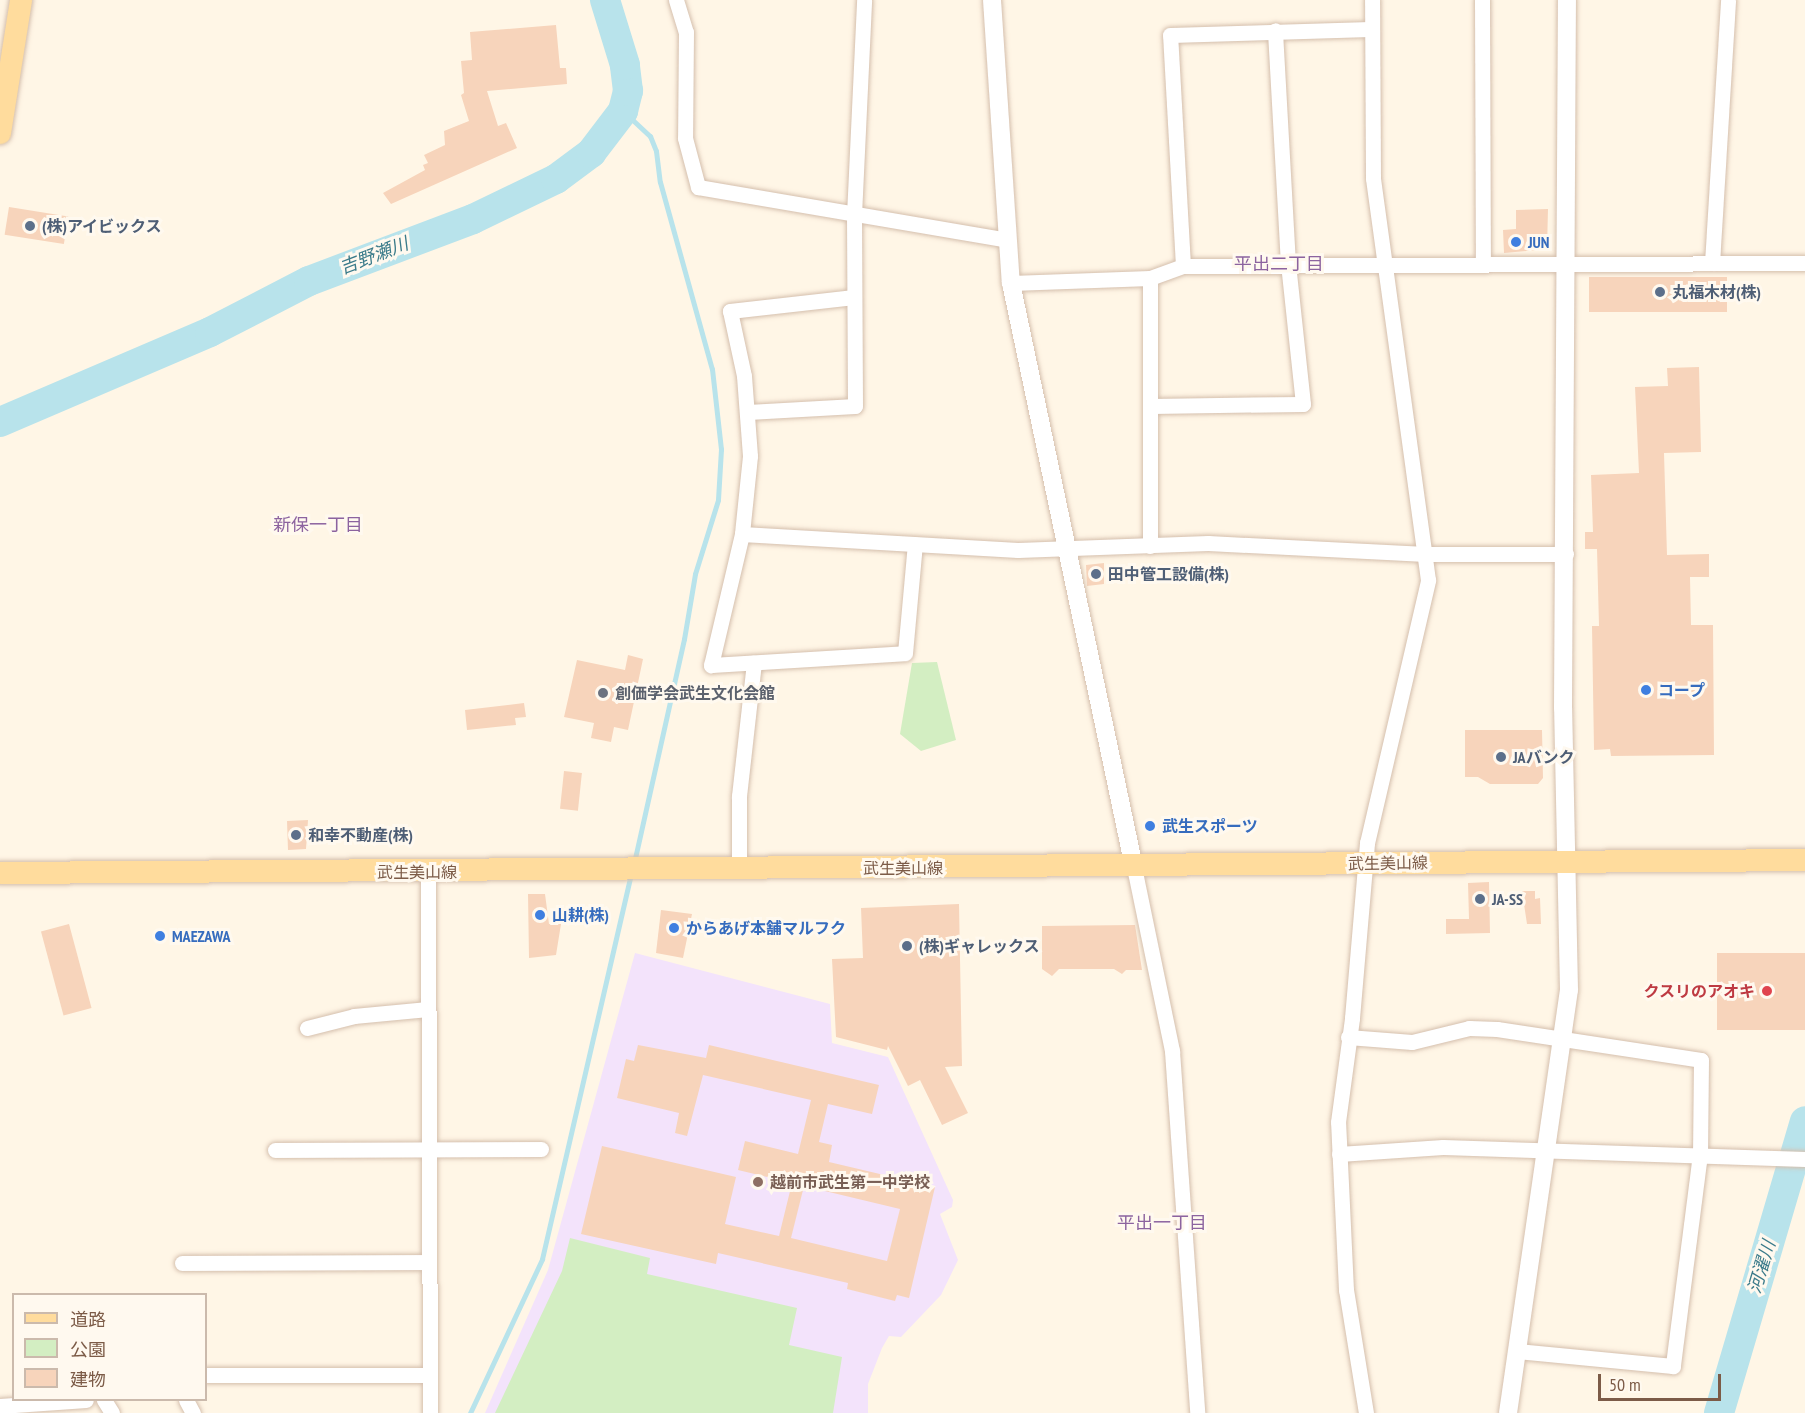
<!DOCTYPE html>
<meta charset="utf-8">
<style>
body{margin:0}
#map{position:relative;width:1805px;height:1413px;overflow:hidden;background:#fff6e6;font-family:"PT Sans Narrow","Noto Sans JP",sans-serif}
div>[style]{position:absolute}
.education>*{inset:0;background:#f3e3fb}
.green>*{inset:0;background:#d3eec2}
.stream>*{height:5px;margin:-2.5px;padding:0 2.5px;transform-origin:2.5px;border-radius:2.5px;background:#b8e3eb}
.river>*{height:30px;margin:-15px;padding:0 15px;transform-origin:15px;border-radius:15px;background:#b8e3eb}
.building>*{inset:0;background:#f7d4bb;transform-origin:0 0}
.roads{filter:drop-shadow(0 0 2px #d5bfad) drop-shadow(0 0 2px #d5bfad)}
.minor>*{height:15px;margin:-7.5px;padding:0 7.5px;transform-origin:7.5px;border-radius:7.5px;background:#fff}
.tertiary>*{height:18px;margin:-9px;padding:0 9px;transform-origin:9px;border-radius:9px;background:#fff}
.primary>*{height:22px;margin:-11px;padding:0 11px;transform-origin:11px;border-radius:11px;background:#ffdc9d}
.dots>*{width:16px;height:16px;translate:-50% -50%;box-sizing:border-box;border:3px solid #fff9ef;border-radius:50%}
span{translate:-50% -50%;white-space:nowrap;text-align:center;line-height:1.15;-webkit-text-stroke:6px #fff9ef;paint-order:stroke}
.service-label{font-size:16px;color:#4e5e75;font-weight:700}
.left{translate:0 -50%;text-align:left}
.shop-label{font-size:16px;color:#366cbe;font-weight:700}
.worship-label{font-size:16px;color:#5b616d;font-weight:700}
.street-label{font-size:16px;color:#7c5b47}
.health-label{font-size:16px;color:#be3a42;font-weight:700}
.right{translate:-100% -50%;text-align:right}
.education-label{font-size:16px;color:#785e54;font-weight:700}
.water-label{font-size:18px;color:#3b7b8a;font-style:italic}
.neighbourhood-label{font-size:18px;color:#8c639f}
.legend{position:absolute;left:12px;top:1293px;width:195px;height:108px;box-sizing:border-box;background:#fff9ef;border:2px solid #cbbaac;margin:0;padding:8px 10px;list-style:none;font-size:18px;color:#7c5b47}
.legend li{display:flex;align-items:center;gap:12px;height:30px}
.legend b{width:30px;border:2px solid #cbbaac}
.scale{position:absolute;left:1598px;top:1374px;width:123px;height:27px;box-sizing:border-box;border:3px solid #7c5b47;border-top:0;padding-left:8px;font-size:18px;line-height:21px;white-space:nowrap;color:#7c5b47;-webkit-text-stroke:4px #fff9ef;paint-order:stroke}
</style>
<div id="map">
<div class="education">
<div style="clip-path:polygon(635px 953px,830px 1004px,832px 1043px,888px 1057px,953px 1200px,952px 1207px,940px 1214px,958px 1260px,941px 1295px,901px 1337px,889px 1336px,882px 1348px,868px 1384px,868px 1413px,485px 1413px,548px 1270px)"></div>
</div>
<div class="green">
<div style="clip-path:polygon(937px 662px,956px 740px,921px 751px,900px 734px,912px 663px)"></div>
<div style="clip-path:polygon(570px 1238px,650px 1258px,647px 1274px,797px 1308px,789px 1345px,842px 1357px,833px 1413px,495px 1413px,562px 1271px)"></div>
</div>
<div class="stream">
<div style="left:623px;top:111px;width:37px;rotate:43deg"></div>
<div style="left:650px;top:136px;width:16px;rotate:68deg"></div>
<div style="left:656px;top:151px;width:31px;rotate:83deg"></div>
<div style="left:660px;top:182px;width:194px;rotate:74.5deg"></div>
<div style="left:712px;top:369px;width:81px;rotate:83.6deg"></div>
<div style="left:721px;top:449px;width:51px;rotate:93.4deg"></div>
<div style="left:718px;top:500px;width:77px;rotate:107.3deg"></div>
<div style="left:695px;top:574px;width:66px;rotate:99.6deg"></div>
<div style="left:684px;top:639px;width:229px;rotate:102.6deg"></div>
<div style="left:470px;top:1413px;width:170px;rotate:-64.9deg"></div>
<div style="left:542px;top:1259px;width:395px;rotate:-77deg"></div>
</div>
<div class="river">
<div style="left:0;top:422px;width:228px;rotate:-23.2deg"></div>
<div style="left:210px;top:332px;width:111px;rotate:-27.3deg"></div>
<div style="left:309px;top:281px;width:175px;rotate:-20.7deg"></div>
<div style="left:473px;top:219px;width:92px;rotate:-25.7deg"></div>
<div style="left:556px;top:179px;width:44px;rotate:-36.6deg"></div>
<div style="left:591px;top:153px;width:53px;rotate:-52.7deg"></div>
<div style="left:623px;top:111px;width:21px;rotate:-76deg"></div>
<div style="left:628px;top:91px;width:26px;rotate:-97deg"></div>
<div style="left:625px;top:65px;width:68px;rotate:-107.1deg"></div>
<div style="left:1719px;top:1413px;width:304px;rotate:-73.6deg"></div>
</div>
<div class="building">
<div style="clip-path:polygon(556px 25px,560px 68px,566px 68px,567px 84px,487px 91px,498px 126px,506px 123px,517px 148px,391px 204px,383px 193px,425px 170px,423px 165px,428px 163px,424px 155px,445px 145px,444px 131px,469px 121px,461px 95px,464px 93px,461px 61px,472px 60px,470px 32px)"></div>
<div style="left:9px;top:207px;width:60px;height:28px;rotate:9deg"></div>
<div style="clip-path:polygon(1548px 209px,1547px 249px,1504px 253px,1503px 230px,1516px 229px,1516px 210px)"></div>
<div style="left:1589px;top:277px;width:138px;height:35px"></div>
<div style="clip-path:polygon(1699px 367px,1701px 452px,1664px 453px,1667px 555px,1709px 554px,1709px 577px,1690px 577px,1691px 625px,1713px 625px,1714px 755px,1611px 756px,1610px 749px,1594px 750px,1592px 626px,1599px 626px,1597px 549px,1585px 549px,1585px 532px,1593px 532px,1591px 475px,1639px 473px,1635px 387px,1668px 386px,1667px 368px)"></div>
<div style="clip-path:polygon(1104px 563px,1104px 584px,1087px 586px,1086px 565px)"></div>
<div style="clip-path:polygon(628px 655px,643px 659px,628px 730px,614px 727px,611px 742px,591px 738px,594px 723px,564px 717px,577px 660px,625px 670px)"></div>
<div style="clip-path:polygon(524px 703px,526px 717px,515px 718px,516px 725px,467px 730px,465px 710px)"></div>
<div style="clip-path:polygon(1465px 730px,1542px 730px,1543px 778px,1538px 784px,1490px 784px,1478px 777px,1465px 777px)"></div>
<div style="left:564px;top:771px;width:18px;height:38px;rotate:6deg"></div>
<div style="clip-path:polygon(308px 820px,306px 849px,288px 850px,287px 821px)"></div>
<div style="clip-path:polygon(1489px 882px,1490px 933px,1446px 934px,1446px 919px,1469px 919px,1468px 883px)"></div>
<div style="clip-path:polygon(1522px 891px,1535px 891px,1535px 899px,1540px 898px,1541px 924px,1527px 924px)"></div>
<div style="clip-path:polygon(528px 894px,545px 894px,549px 924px,561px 924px,556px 955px,529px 958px)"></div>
<div style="clip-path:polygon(959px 904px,962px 1066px,945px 1067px,968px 1113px,942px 1125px,920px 1080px,908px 1086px,888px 1046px,887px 1050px,836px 1037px,832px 959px,863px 958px,861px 908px)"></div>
<div style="clip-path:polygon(661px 910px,692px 914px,683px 958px,656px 953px)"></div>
<div style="left:69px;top:924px;width:87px;height:29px;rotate:75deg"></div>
<div style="clip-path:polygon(1135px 925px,1142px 970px,1126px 970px,1122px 974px,1114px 969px,1059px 969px,1052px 976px,1042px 969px,1042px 926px)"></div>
<div style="left:1805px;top:953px;width:77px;height:88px;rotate:90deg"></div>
<div style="clip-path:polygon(evenodd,638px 1045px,706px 1058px,709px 1045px,879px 1085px,872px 1114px,828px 1104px,819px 1142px,832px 1145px,829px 1162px,935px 1187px,909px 1298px,897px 1295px,895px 1301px,847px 1289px,848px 1283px,718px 1253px,716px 1264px,581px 1234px,602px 1146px,736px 1177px,725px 1224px,779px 1236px,792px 1183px,738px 1170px,745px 1141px,798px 1154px,811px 1100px,703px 1075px,687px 1136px,675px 1133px,679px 1113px,617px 1098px,626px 1059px,634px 1061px,638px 1045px,804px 1186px,900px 1209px,887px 1261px,791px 1238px,804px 1186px)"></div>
</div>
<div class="roads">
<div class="minor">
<div style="left:676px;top:0;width:34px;rotate:73deg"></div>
<div style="left:686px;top:32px;width:106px;rotate:90.5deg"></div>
<div style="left:685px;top:138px;width:51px;rotate:75.1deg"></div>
<div style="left:698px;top:187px;width:314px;rotate:9.7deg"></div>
<div style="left:1482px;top:0;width:263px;rotate:89.8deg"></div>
<div style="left:1712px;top:263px;width:263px;rotate:-86.5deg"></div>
<div style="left:1183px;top:266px;width:231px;rotate:-93.2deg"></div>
<div style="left:1170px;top:35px;width:201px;rotate:-1.7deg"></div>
<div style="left:1011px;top:283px;width:139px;rotate:-2.1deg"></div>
<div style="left:1150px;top:278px;width:35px;rotate:-20deg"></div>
<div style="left:1183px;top:266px;width:622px;rotate:-0.28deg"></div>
<div style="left:854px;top:297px;width:125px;rotate:173.6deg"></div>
<div style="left:730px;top:311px;width:66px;rotate:77.8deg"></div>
<div style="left:744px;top:376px;width:80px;rotate:85.7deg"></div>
<div style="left:750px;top:456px;width:78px;rotate:95.9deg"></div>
<div style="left:742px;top:534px;width:135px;rotate:103.3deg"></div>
<div style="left:711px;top:665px;width:194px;rotate:-3.5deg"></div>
<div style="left:905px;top:653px;width:109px;rotate:-84.8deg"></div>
<div style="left:1151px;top:406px;width:152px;rotate:-0.8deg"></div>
<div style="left:1303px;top:404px;width:141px;rotate:-96.1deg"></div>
<div style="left:1288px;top:264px;width:234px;rotate:-93.2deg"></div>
<div style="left:748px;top:412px;width:107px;rotate:-3.2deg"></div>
<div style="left:855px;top:406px;width:191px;rotate:-90.3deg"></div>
<div style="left:854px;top:215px;width:215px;rotate:-87.3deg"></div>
<div style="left:742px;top:534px;width:276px;rotate:3.3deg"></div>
<div style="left:1018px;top:550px;width:190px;rotate:-2.1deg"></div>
<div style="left:1208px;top:543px;width:218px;rotate:2.9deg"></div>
<div style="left:1426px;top:554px;width:140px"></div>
<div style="left:1150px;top:546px;width:268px;rotate:-90deg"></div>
<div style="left:1134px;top:867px;width:188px;rotate:78.3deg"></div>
<div style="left:1172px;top:1051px;width:363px;rotate:86deg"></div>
<div style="left:739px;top:869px;width:73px;rotate:-90deg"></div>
<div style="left:739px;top:796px;width:134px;rotate:-83.6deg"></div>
<div style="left:428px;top:872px;width:541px;rotate:89.79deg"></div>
<div style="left:307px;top:1028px;width:49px;rotate:-14.3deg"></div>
<div style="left:354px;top:1016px;width:74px;rotate:-5.4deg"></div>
<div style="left:1348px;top:1037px;width:64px;rotate:4.5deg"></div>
<div style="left:1412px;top:1042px;width:59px;rotate:-13.8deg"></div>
<div style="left:1469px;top:1028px;width:28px;rotate:2deg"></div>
<div style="left:1497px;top:1029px;width:206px;rotate:8.6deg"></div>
<div style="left:1701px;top:1060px;width:94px;rotate:90.6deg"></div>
<div style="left:1700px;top:1154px;width:214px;rotate:97.3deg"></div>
<div style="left:1673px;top:1366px;width:157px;rotate:-174.5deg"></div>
<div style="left:275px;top:1150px;width:266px;rotate:-0.2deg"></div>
<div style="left:1339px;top:1154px;width:104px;rotate:-3.9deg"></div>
<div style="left:1443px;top:1147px;width:362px;rotate:1.9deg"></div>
<div style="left:182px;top:1263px;width:247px;rotate:-0.2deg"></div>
<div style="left:206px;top:1375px;width:224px"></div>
<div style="left:104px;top:1400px;width:15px;rotate:58deg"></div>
<div style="left:186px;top:1400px;width:15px;rotate:62deg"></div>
<div style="left:0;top:1406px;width:86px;rotate:-4deg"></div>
<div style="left:1366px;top:1413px;width:125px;rotate:-99.2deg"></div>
<div style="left:1346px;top:1290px;width:168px;rotate:-92.7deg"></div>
<div style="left:1338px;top:1122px;width:105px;rotate:-82.3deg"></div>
<div style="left:1352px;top:1018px;width:176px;rotate:-85.1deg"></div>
<div style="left:1367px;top:843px;width:270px;rotate:-76.9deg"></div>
<div style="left:1428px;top:580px;width:406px;rotate:-97.8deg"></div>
<div style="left:1373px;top:178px;width:178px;rotate:-90.3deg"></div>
</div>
<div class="tertiary">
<div style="left:992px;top:0;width:284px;rotate:86.2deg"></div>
<div style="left:1011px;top:283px;width:597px;rotate:78.11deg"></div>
<div style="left:1508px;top:1413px;width:427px;rotate:-81.8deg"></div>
<div style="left:1569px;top:990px;width:282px;rotate:-91.2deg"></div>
<div style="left:1563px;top:708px;width:708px;rotate:-89.68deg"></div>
</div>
<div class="primary">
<div style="left:0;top:133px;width:135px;rotate:-81deg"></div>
<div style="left:0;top:873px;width:1805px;rotate:-0.41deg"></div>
</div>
</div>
<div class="dots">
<div style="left:30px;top:226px;background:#5c6f8a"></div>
<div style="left:1516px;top:242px;background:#3f7fe0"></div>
<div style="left:1660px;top:292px;background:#5c6f8a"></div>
<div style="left:1096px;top:574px;background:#5c6f8a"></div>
<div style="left:1646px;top:690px;background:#3f7fe0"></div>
<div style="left:603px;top:693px;background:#6b7280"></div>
<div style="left:1501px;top:757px;background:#5c6f8a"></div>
<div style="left:1150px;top:826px;background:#3f7fe0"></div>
<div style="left:296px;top:835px;background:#5c6f8a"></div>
<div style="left:1480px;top:899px;background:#5c6f8a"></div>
<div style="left:540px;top:915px;background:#3f7fe0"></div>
<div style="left:674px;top:928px;background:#3f7fe0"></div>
<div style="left:160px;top:936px;background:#3f7fe0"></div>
<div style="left:907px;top:946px;background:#5c6f8a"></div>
<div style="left:1767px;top:991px;background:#e0444e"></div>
<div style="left:758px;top:1182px;background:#8d6e63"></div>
</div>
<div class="service-label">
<span class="left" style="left:42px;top:226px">(株)アイビックス</span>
<span class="left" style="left:1672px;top:292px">丸福木材(株)</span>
<span class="left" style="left:1108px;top:574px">田中管工設備(株)</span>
<span class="left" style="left:1513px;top:757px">JAバンク</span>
<span class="left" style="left:308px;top:835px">和幸不動産(株)</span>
<span class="left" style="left:1492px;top:899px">JA-SS</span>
<span class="left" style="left:919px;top:946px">(株)ギャレックス</span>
</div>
<div class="shop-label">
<span class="left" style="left:1528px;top:242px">JUN</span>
<span class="left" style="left:1658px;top:690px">コープ</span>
<span class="left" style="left:1162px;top:826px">武生スポーツ</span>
<span class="left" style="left:552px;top:915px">山耕(株)</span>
<span class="left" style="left:686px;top:928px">からあげ本舗マルフク</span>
<span class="left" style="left:172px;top:936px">MAEZAWA</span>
</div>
<div class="worship-label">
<span class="left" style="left:615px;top:693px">創価学会武生文化会館</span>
</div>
<div class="street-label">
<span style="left:1388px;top:863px;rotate:-1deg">武生美山線</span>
<span style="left:903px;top:868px">武生美山線</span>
<span style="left:417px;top:872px">武生美山線</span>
</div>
<div class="health-label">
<span class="right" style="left:1755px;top:991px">クスリのアオキ</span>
</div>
<div class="education-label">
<span class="left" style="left:770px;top:1182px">越前市武生第一中学校</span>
</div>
<div class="water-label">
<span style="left:374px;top:256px;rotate:-21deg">吉野瀬川</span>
<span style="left:1762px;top:1267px;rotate:-73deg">河濯川</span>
</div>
<div class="neighbourhood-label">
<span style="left:1279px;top:264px">平出二丁目</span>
<span style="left:318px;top:525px">新保一丁目</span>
<span style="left:1162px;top:1223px">平出一丁目</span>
</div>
<ul class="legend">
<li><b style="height:8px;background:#ffdc9d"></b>道路</li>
<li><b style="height:16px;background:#d3eec2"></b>公園</li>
<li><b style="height:16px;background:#f7d4bb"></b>建物</li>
</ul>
<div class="scale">50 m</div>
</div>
